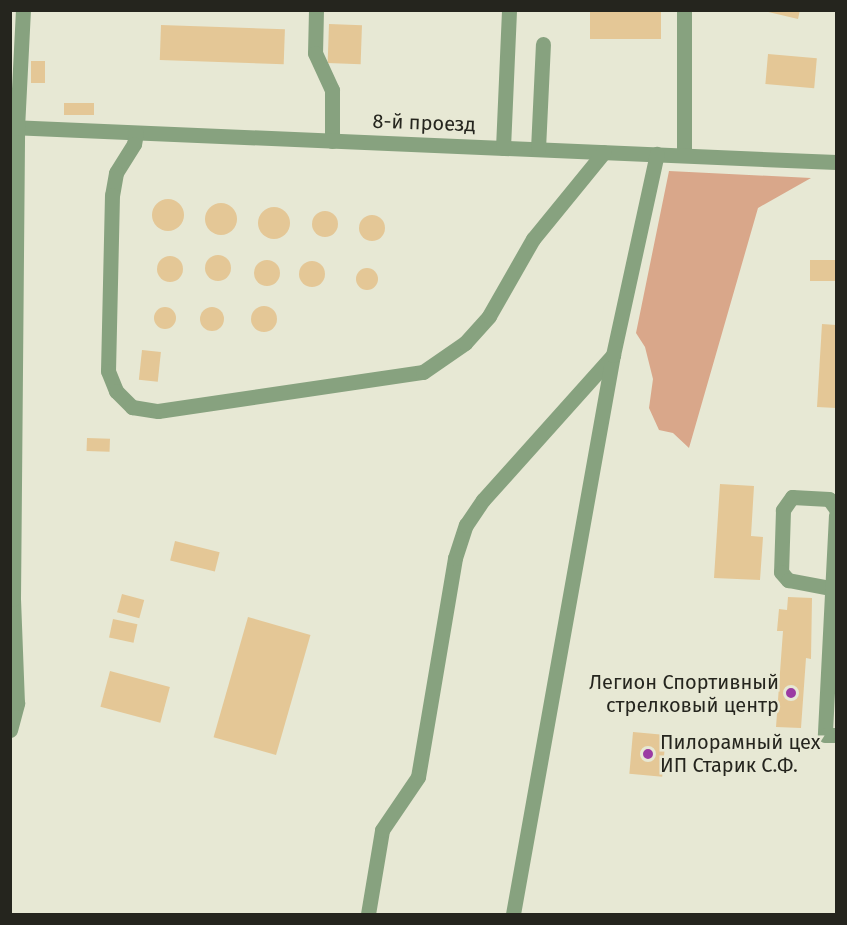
<!DOCTYPE html>
<meta charset="utf-8">
<style>
body{margin:0}
#map{position:relative;width:847px;height:925px;overflow:hidden;background:#e7e8d4;font-family:"Fira Sans",sans-serif}
div>[style]{position:absolute}
.forest>*{inset:0;background:#d9a78a}
.building>*{inset:0;background:#e4c796;transform-origin:0 0}
.round{border-radius:50%}
.minor>*{height:15px;margin:-7.5px;padding:0 7.5px;transform-origin:7.5px;border-radius:7.5px;background:#87a27f}
.dots>*{width:16px;height:16px;translate:-50% -50%;box-sizing:border-box;border:3px solid #e7e8d4;border-radius:50%}
span{translate:-50% -50%;white-space:nowrap;text-align:center;line-height:1.15;-webkit-text-stroke:5px #e7e8d4;paint-order:stroke}
.street-label{font-size:20px;color:#25251e}
.poi-label{font-size:20px;color:#25251e}
.right{translate:-100% -50%;text-align:right}
.left{translate:0 -50%;text-align:left}
.frame{position:absolute;inset:0;border:12px solid #25251e;pointer-events:none}
</style>
<div id="map">
<div class="forest">
<div style="clip-path:polygon(669px 171px,811px 178px,758px 208px,689px 448px,673px 433px,659px 430px,649px 408px,653px 379px,645px 347px,636px 333px)"></div>
</div>
<div class="building">
<div style="left:590px;top:10px;width:71px;height:29px"></div>
<div style="clip-path:polygon(760px 10px,800px 10px,798px 19px)"></div>
<div style="left:329px;top:24px;width:33px;height:39px;rotate:2deg"></div>
<div style="left:161px;top:25px;width:124px;height:35px;rotate:2deg"></div>
<div style="left:768px;top:54px;width:49px;height:30px;rotate:5deg"></div>
<div style="left:31px;top:61px;width:14px;height:22px"></div>
<div style="left:64px;top:103px;width:30px;height:12px"></div>
<div class="round" style="left:152px;top:199px;width:32px;height:32px"></div>
<div class="round" style="left:205px;top:203px;width:32px;height:32px"></div>
<div class="round" style="left:258px;top:207px;width:32px;height:32px"></div>
<div class="round" style="left:312px;top:211px;width:26px;height:26px"></div>
<div class="round" style="left:359px;top:215px;width:26px;height:26px"></div>
<div class="round" style="left:205px;top:255px;width:26px;height:26px"></div>
<div class="round" style="left:157px;top:256px;width:26px;height:26px"></div>
<div style="left:810px;top:260px;width:25px;height:21px"></div>
<div class="round" style="left:254px;top:260px;width:26px;height:26px"></div>
<div class="round" style="left:299px;top:261px;width:26px;height:26px"></div>
<div class="round" style="left:356px;top:268px;width:22px;height:22px"></div>
<div class="round" style="left:251px;top:306px;width:26px;height:26px"></div>
<div class="round" style="left:154px;top:307px;width:22px;height:22px"></div>
<div class="round" style="left:200px;top:307px;width:24px;height:24px"></div>
<div style="clip-path:polygon(822px 324px,836px 325px,836px 408px,817px 407px)"></div>
<div style="left:142px;top:350px;width:19px;height:30px;rotate:6deg"></div>
<div style="left:87px;top:438px;width:23px;height:13px;rotate:2deg"></div>
<div style="clip-path:polygon(720px 484px,754px 486px,751px 536px,763px 537px,760px 580px,714px 578px)"></div>
<div style="left:175px;top:541px;width:46px;height:20px;rotate:14deg"></div>
<div style="left:122px;top:594px;width:23px;height:19px;rotate:15deg"></div>
<div style="clip-path:polygon(788px 597px,812px 598px,811px 659px,806px 658px,801px 728px,776px 727px,783px 631px,777px 631px,779px 609px,787px 610px)"></div>
<div style="left:248px;top:617px;width:65px;height:125px;rotate:16deg"></div>
<div style="left:113px;top:619px;width:25px;height:19px;rotate:12deg"></div>
<div style="left:110px;top:671px;width:62px;height:37px;rotate:15deg"></div>
<div style="left:633px;top:732px;width:33px;height:42px;rotate:5deg"></div>
</div>
<div class="minor">
<div style="left:316px;top:10px;width:43px;rotate:91.3deg"></div>
<div style="left:315px;top:53px;width:41px;rotate:65.3deg"></div>
<div style="left:332px;top:90px;width:51px;rotate:90deg"></div>
<div style="left:684px;top:10px;width:145px;rotate:90deg"></div>
<div style="left:10px;top:127px;width:827px;rotate:2.43deg"></div>
<div style="left:136px;top:133px;width:11px;rotate:100deg"></div>
<div style="left:134px;top:144px;width:34px;rotate:122deg"></div>
<div style="left:116px;top:173px;width:22px;rotate:100deg"></div>
<div style="left:112px;top:195px;width:176px;rotate:91.3deg"></div>
<div style="left:108px;top:371px;width:22px;rotate:68deg"></div>
<div style="left:116px;top:391px;width:23px;rotate:45deg"></div>
<div style="left:132px;top:407px;width:26px;rotate:9deg"></div>
<div style="left:158px;top:411px;width:268px;rotate:-8.4deg"></div>
<div style="left:423px;top:372px;width:51px;rotate:-34.6deg"></div>
<div style="left:465px;top:343px;width:36px;rotate:-48deg"></div>
<div style="left:489px;top:316px;width:89px;rotate:-60.3deg"></div>
<div style="left:533px;top:239px;width:112px;rotate:-50.8deg"></div>
<div style="left:503px;top:148px;width:138px;rotate:-87.5deg"></div>
<div style="left:538px;top:149px;width:105px;rotate:-87.3deg"></div>
<div style="left:836px;top:509px;width:12px;rotate:-125deg"></div>
<div style="left:829px;top:499px;width:37px;rotate:-177deg"></div>
<div style="left:792px;top:497px;width:16px;rotate:125deg"></div>
<div style="left:783px;top:510px;width:62px;rotate:91.8deg"></div>
<div style="left:781px;top:572px;width:11px;rotate:49deg"></div>
<div style="left:788px;top:580px;width:49px;rotate:10.6deg"></div>
<div style="left:836px;top:515px;width:220px;rotate:92.9deg"></div>
<div style="left:825px;top:735px;width:11px"></div>
<div style="left:10px;top:730px;width:28px;rotate:-75deg"></div>
<div style="left:17px;top:703px;width:104px;rotate:-92.2deg"></div>
<div style="left:13px;top:599px;width:471px;rotate:-89.5deg"></div>
<div style="left:17px;top:128px;width:118px;rotate:-87.1deg"></div>
<div style="left:368px;top:914px;width:85px;rotate:-80.5deg"></div>
<div style="left:382px;top:830px;width:64px;rotate:-55.8deg"></div>
<div style="left:418px;top:777px;width:222px;rotate:-80.4deg"></div>
<div style="left:455px;top:558px;width:35px;rotate:-72deg"></div>
<div style="left:466px;top:525px;width:30px;rotate:-56deg"></div>
<div style="left:483px;top:500px;width:195px;rotate:-48.1deg"></div>
<div style="left:513px;top:914px;width:568px;rotate:-79.86deg"></div>
<div style="left:613px;top:355px;width:206px;rotate:-77.7deg"></div>
</div>
<div class="dots">
<div style="left:791px;top:693px;background:#9b3ba3"></div>
<div style="left:648px;top:754px;background:#9b3ba3"></div>
</div>
<div class="street-label">
<span style="left:424px;top:123px;rotate:2deg">8-й проезд</span>
</div>
<div class="poi-label">
<span class="right" style="left:779px;top:694px">Легион Спортивный<br>стрелковый центр</span>
<span class="left" style="left:660px;top:754px">Пилорамный цех<br>ИП Старик С.Ф.</span>
</div>
<div class="frame"></div>
</div>
